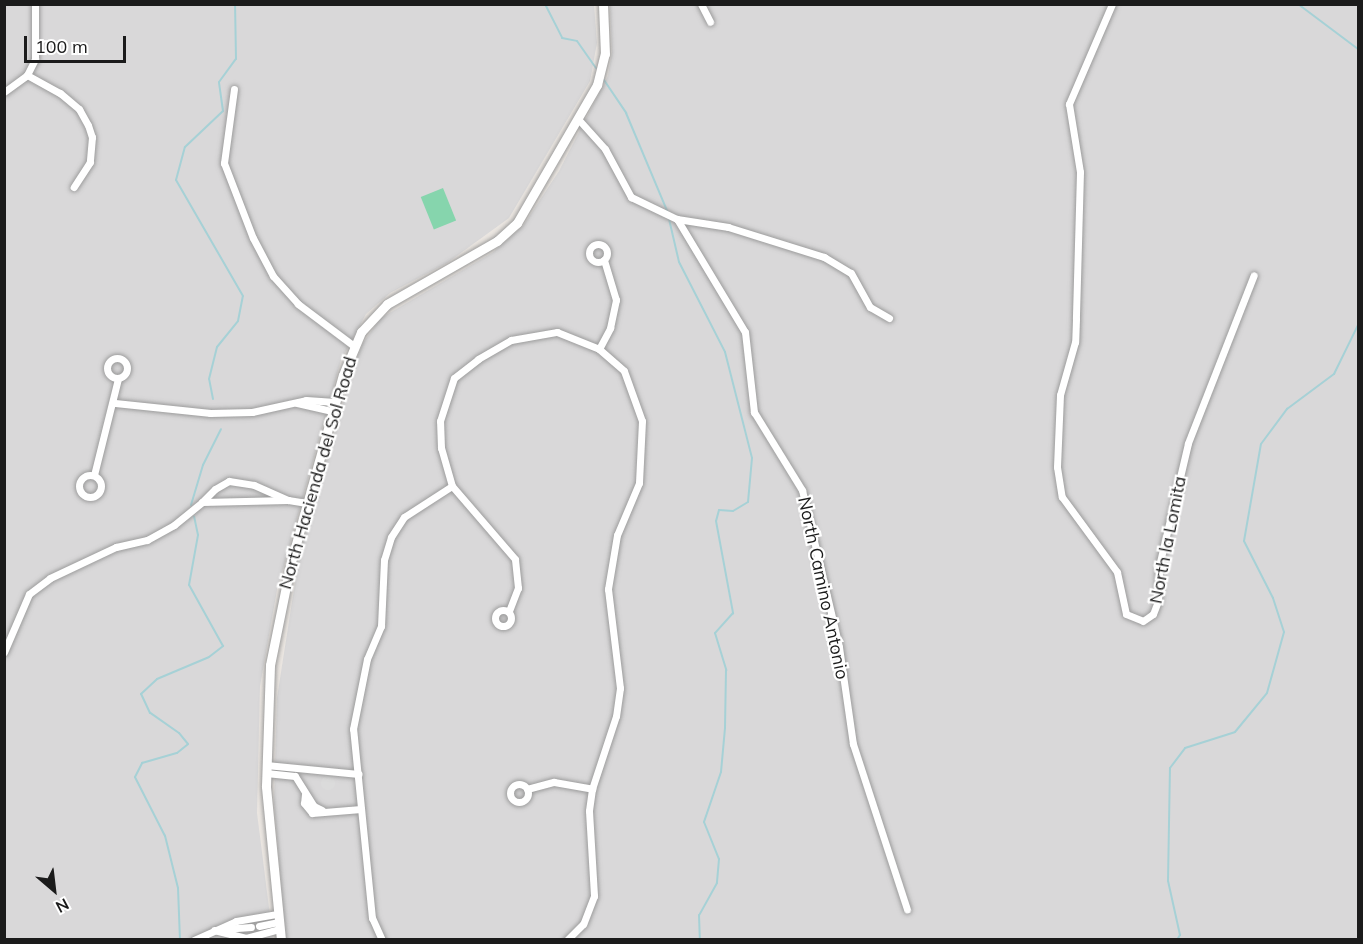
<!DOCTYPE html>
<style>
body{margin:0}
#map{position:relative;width:1363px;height:944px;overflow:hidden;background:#ece7e2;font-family:Mulish,sans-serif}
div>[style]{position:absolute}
.residential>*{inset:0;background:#d9d8d9}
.pitch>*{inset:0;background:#86d5ad;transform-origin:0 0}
.parking>*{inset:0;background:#dbdbdb}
.round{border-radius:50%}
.stream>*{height:2px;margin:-1px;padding:0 1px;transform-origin:1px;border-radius:1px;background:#a6d1d6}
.roads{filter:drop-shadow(0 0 2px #9c9c9c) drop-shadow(0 0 2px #9c9c9c)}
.minor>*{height:7px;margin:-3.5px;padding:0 3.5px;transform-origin:3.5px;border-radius:3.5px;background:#fff}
.minor>.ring{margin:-3.5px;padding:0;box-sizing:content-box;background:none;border:7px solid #fff;border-radius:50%}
.tertiary>*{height:9px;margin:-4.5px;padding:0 4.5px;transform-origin:4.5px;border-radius:4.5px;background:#fff}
span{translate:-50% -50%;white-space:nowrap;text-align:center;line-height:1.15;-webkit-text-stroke:4.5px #fff;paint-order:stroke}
.street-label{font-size:18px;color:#1b1b1b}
.frame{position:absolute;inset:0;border:6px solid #1b1b1b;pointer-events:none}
.north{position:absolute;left:24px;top:860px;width:60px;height:60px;-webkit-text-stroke:4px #fff;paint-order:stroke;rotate:152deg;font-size:16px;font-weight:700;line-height:24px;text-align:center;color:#1b1b1b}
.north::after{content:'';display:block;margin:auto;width:21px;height:27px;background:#1b1b1b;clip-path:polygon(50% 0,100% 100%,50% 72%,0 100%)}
.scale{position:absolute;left:24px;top:36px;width:102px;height:27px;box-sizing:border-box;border:3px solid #1b1b1b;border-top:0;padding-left:8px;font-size:18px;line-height:21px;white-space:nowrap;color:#1b1b1b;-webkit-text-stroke:4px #fff;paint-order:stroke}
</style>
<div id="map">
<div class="residential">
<div style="clip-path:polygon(5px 5px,594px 5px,597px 43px,590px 81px,509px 218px,447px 263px,390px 293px,366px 314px,341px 360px,277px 590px,260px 686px,257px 813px,273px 939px,5px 940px)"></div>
<div style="clip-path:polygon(610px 5px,1358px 5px,1358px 939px,286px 940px,274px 802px,277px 698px,299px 557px,354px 365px,363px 343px,381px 318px,492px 253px,523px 226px,559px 171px,608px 76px,612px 52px)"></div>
</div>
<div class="pitch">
<div style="left:443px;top:188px;width:35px;height:24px;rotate:68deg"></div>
</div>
<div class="parking">
<div class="round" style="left:321px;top:776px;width:14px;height:14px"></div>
</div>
<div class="stream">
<div style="left:545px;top:4px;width:38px;rotate:63deg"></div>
<div style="left:562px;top:38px;width:15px;rotate:11deg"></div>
<div style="left:577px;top:41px;width:33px;rotate:55deg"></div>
<div style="left:1298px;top:4px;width:75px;rotate:36.9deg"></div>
<div style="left:604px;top:80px;width:40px;rotate:56deg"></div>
<div style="left:626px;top:113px;width:108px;rotate:67.2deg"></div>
<div style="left:669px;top:219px;width:44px;rotate:76.9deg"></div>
<div style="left:679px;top:262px;width:101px;rotate:62.9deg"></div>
<div style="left:725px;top:352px;width:109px;rotate:75.7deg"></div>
<div style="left:752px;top:458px;width:44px;rotate:95.2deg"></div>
<div style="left:748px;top:502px;width:17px;rotate:149deg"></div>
<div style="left:733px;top:511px;width:14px;rotate:-176deg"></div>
<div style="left:719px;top:510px;width:11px;rotate:105deg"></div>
<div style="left:716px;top:521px;width:94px;rotate:79.5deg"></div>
<div style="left:733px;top:613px;width:27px;rotate:132deg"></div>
<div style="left:715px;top:633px;width:39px;rotate:73deg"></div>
<div style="left:726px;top:670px;width:58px;rotate:91deg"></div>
<div style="left:725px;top:728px;width:44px;rotate:95.2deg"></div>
<div style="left:721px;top:772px;width:53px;rotate:108.8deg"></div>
<div style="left:704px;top:822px;width:40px;rotate:68deg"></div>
<div style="left:719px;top:859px;width:24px;rotate:95deg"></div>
<div style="left:717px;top:883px;width:37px;rotate:119deg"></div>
<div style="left:699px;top:915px;width:25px;rotate:88deg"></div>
<div style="left:213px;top:399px;width:20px;rotate:-101deg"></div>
<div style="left:209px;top:379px;width:33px;rotate:-76deg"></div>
<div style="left:217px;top:347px;width:33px;rotate:-51deg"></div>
<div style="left:238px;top:321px;width:25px;rotate:-79deg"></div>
<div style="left:243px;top:296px;width:134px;rotate:-120deg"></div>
<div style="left:176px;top:180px;width:34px;rotate:-75deg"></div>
<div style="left:185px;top:147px;width:52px;rotate:-43.5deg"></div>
<div style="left:223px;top:111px;width:29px;rotate:-98deg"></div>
<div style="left:219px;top:82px;width:29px;rotate:-54deg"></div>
<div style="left:236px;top:59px;width:55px;rotate:-91deg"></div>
<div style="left:191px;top:505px;width:42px;rotate:-73.3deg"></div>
<div style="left:203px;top:465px;width:40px;rotate:-63.4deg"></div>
<div style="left:180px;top:940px;width:52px;rotate:-92.2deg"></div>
<div style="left:178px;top:888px;width:54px;rotate:-104deg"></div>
<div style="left:165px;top:836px;width:66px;rotate:-117deg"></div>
<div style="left:135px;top:777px;width:16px;rotate:-63deg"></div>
<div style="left:142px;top:763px;width:36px;rotate:-16deg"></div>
<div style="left:177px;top:753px;width:14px;rotate:-39deg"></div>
<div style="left:188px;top:744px;width:14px;rotate:-129deg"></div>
<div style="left:179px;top:733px;width:35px;rotate:-145deg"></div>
<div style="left:150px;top:713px;width:21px;rotate:-115deg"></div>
<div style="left:141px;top:694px;width:22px;rotate:-43deg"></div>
<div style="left:157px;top:679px;width:56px;rotate:-22.9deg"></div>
<div style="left:209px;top:657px;width:18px;rotate:-38deg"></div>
<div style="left:223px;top:646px;width:70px;rotate:-119.1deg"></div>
<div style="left:189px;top:585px;width:51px;rotate:-79.8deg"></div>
<div style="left:198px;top:535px;width:19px;rotate:-102deg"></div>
<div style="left:994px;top:940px;width:6px"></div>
<div style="left:1177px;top:940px;width:6px;rotate:-59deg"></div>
<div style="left:1180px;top:935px;width:55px;rotate:-102.5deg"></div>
<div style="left:1168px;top:881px;width:113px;rotate:-89deg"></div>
<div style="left:1170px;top:768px;width:25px;rotate:-53deg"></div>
<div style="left:1185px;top:748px;width:52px;rotate:-17.7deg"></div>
<div style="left:1235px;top:732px;width:50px;rotate:-50.6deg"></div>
<div style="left:1267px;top:693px;width:63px;rotate:-74.4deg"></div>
<div style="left:1284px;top:632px;width:36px;rotate:-108deg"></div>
<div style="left:1273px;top:598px;width:64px;rotate:-117deg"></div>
<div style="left:1244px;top:541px;width:98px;rotate:-80.1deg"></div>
<div style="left:1261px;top:444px;width:44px;rotate:-53.4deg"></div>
<div style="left:1287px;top:409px;width:59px;rotate:-36.7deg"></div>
<div style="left:1334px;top:374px;width:55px;rotate:-63.9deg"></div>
</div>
<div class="roads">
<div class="minor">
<div style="left:701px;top:4px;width:20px;rotate:63deg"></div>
<div style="left:1112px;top:4px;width:109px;rotate:113.3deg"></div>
<div style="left:1069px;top:104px;width:69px;rotate:80.8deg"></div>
<div style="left:1080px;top:172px;width:147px;rotate:91.6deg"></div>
<div style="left:1076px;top:319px;width:23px;rotate:92deg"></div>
<div style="left:1075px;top:342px;width:55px;rotate:105.8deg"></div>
<div style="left:1060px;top:395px;width:72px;rotate:92.4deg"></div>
<div style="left:1057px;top:467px;width:30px;rotate:81deg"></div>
<div style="left:1062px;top:497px;width:93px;rotate:53.7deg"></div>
<div style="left:1117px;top:572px;width:43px;rotate:77.9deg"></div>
<div style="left:1126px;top:614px;width:18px;rotate:22deg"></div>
<div style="left:1143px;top:621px;width:12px;rotate:-35deg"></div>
<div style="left:1153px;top:614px;width:14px;rotate:-69deg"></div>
<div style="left:1158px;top:601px;width:35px;rotate:-88deg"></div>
<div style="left:1159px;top:566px;width:126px;rotate:-76.7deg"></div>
<div style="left:1188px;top:443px;width:180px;rotate:-68.6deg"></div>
<div style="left:27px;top:75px;width:38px;rotate:29deg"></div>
<div style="left:60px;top:93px;width:25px;rotate:40deg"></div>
<div style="left:79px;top:109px;width:18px;rotate:61deg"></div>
<div style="left:88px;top:125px;width:13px;rotate:72deg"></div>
<div style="left:92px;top:137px;width:25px;rotate:95deg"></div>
<div style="left:90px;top:162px;width:30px;rotate:123deg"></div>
<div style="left:234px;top:89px;width:75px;rotate:97.7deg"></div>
<div style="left:224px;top:163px;width:80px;rotate:68.9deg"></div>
<div style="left:253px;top:238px;width:43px;rotate:62.2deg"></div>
<div style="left:273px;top:276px;width:38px;rotate:48deg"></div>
<div style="left:298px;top:304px;width:70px;rotate:36.9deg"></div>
<div style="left:4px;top:92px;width:29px;rotate:-36deg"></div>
<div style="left:27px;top:75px;width:18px;rotate:-63deg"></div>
<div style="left:35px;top:59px;width:55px;rotate:-90deg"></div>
<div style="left:579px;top:120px;width:39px;rotate:48deg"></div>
<div style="left:605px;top:149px;width:55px;rotate:61.6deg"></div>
<div style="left:631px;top:197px;width:51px;rotate:25.6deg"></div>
<div style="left:677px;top:219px;width:132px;rotate:59deg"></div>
<div style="left:745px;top:332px;width:81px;rotate:83.6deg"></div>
<div style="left:754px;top:412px;width:92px;rotate:58.4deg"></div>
<div style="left:802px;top:490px;width:161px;rotate:76.7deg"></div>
<div style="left:839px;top:647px;width:98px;rotate:81.8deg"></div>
<div style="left:853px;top:744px;width:174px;rotate:71.9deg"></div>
<div style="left:677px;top:219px;width:52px;rotate:8.9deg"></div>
<div style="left:728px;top:227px;width:101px;rotate:17.4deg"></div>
<div style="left:824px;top:257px;width:31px;rotate:31deg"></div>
<div style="left:851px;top:273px;width:39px;rotate:61deg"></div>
<div style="left:870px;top:307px;width:22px;rotate:30deg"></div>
<div class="ring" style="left:589px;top:244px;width:11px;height:11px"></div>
<div style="left:599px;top:349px;width:24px;rotate:-62deg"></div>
<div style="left:610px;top:328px;width:29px;rotate:-78deg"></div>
<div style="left:616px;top:300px;width:42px;rotate:-106.7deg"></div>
<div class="ring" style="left:107px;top:358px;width:13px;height:13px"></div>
<div style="left:115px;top:403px;width:96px;rotate:6deg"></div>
<div style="left:210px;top:413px;width:42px;rotate:-1.4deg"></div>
<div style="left:252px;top:412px;width:55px;rotate:-12.5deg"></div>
<div style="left:306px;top:400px;width:29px;rotate:4deg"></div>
<div style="left:297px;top:403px;width:36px;rotate:13deg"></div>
<div style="left:94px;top:475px;width:99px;rotate:-76deg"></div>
<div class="ring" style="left:79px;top:475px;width:15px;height:15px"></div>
<div style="left:229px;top:481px;width:25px;rotate:9deg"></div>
<div style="left:254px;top:485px;width:37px;rotate:24deg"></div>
<div style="left:288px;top:500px;width:86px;rotate:178.7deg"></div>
<div style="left:202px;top:502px;width:18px;rotate:-45deg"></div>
<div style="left:215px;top:489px;width:16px;rotate:-30deg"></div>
<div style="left:288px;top:500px;width:19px;rotate:9deg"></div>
<div class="ring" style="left:495px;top:610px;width:9px;height:9px"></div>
<div style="left:509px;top:611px;width:25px;rotate:-69deg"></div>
<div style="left:518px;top:588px;width:29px;rotate:-96deg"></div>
<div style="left:515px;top:559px;width:96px;rotate:-130.8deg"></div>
<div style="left:452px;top:486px;width:40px;rotate:-106deg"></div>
<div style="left:441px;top:448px;width:27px;rotate:-92deg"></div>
<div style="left:440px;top:421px;width:45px;rotate:-72deg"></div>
<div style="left:454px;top:378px;width:31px;rotate:-38deg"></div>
<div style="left:478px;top:359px;width:38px;rotate:-30deg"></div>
<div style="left:511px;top:340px;width:47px;rotate:-9.9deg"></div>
<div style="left:557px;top:332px;width:45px;rotate:22deg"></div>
<div style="left:599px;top:349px;width:33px;rotate:41deg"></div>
<div style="left:624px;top:371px;width:53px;rotate:70.2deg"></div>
<div style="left:642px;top:421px;width:62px;rotate:92.8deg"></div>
<div style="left:639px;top:483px;width:56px;rotate:112.9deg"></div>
<div style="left:617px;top:535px;width:55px;rotate:99.5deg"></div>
<div style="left:608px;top:589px;width:100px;rotate:83.1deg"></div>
<div style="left:620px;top:688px;width:28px;rotate:98deg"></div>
<div style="left:616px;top:716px;width:77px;rotate:108.2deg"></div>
<div style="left:592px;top:789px;width:22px;rotate:98deg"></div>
<div style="left:589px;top:811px;width:85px;rotate:86.6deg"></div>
<div style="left:594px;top:896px;width:30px;rotate:111deg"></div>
<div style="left:583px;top:924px;width:23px;rotate:135deg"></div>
<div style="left:4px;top:652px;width:63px;rotate:-66.7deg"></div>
<div style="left:29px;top:594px;width:26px;rotate:-37deg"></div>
<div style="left:50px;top:578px;width:73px;rotate:-25.2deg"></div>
<div style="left:116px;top:547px;width:32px;rotate:-13deg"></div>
<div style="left:147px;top:540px;width:31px;rotate:-29deg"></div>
<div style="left:174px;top:525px;width:36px;rotate:-39deg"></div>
<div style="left:266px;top:765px;width:93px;rotate:5.5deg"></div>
<div style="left:266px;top:773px;width:29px;rotate:6deg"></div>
<div style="left:295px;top:776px;width:36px;rotate:58deg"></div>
<div style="left:314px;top:806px;width:9px;rotate:27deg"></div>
<div class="ring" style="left:510px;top:784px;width:11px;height:11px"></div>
<div style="left:527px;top:789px;width:28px;rotate:-15deg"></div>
<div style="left:554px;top:782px;width:39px;rotate:10deg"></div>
<div style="left:305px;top:794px;width:9px;rotate:96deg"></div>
<div style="left:304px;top:803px;width:13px;rotate:51deg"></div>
<div style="left:312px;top:813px;width:49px;rotate:-4.7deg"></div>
<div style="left:259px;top:926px;width:19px;rotate:-12deg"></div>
<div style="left:223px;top:929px;width:28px;rotate:-4deg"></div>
<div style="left:214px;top:930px;width:33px;rotate:14deg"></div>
<div style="left:246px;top:938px;width:34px;rotate:-15deg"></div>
<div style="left:194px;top:940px;width:46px;rotate:-24.3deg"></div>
<div style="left:236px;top:921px;width:42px;rotate:-9.7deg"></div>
<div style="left:382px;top:940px;width:24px;rotate:-114deg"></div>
<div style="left:372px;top:918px;width:190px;rotate:-95.7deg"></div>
<div style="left:353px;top:729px;width:71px;rotate:-78.7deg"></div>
<div style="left:367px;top:659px;width:36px;rotate:-67deg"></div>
<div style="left:381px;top:626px;width:66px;rotate:-87.4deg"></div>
<div style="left:384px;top:560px;width:24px;rotate:-73deg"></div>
<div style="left:391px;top:537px;width:24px;rotate:-57deg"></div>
<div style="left:404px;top:517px;width:57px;rotate:-32.9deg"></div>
</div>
<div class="tertiary">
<div style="left:281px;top:940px;width:155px;rotate:-95.6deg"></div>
<div style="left:266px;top:786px;width:121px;rotate:-88.1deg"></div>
<div style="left:270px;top:665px;width:105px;rotate:-78.5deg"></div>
<div style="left:291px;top:562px;width:194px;rotate:-74.5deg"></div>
<div style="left:343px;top:375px;width:47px;rotate:-67.3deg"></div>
<div style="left:361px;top:332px;width:38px;rotate:-47deg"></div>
<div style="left:387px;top:304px;width:127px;rotate:-29.8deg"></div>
<div style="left:497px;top:241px;width:27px;rotate:-42deg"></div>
<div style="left:517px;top:223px;width:160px;rotate:-59.9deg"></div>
<div style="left:597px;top:85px;width:32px;rotate:-76deg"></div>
<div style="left:605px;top:54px;width:50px;rotate:-92.3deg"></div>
</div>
</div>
<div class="street-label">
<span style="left:318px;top:473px;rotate:-74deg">North Hacienda del Sol Road</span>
<span style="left:1168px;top:540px;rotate:-79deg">North la Lomita</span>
<span style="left:823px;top:588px;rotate:78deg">North Camino Antonio</span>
</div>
<div class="frame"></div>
<div class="north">N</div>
<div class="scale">100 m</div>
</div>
